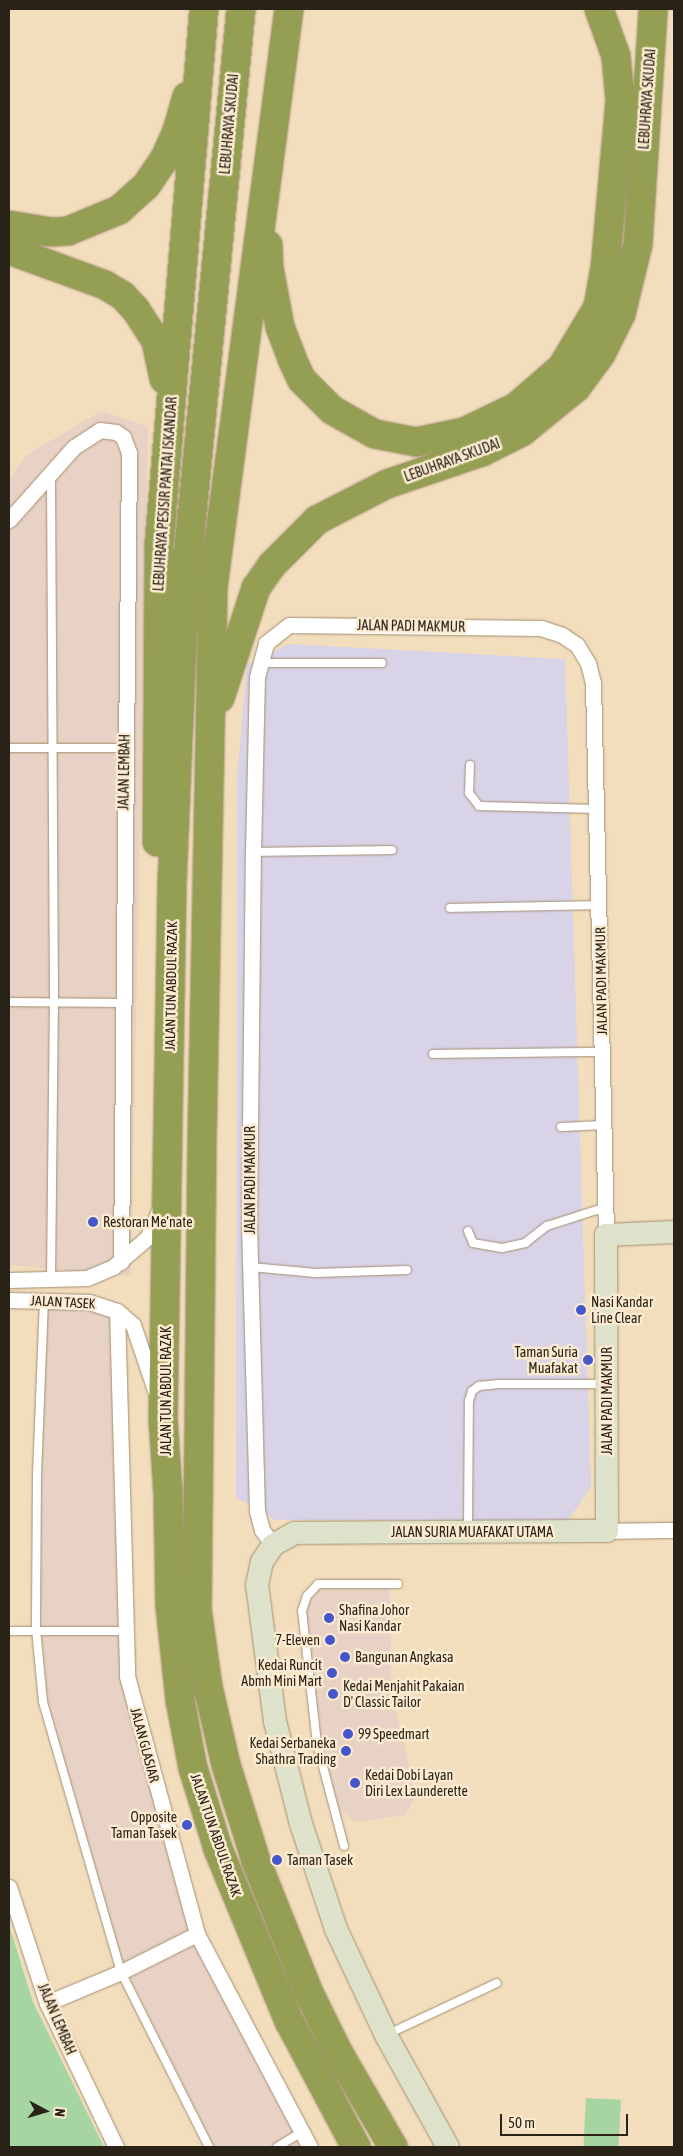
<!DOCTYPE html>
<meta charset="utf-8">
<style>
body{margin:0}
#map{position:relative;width:683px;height:2156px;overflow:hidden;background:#f2debd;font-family:"Asap Condensed",sans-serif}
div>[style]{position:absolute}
.commercial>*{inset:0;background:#e8d2c5}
.industrial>*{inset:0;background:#d9d3e8}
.green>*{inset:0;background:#a6d5a1;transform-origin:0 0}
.roads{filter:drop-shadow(0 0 1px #a39072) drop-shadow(0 0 1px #a39072)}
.lane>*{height:8px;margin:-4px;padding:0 4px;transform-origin:4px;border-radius:4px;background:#fff}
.street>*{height:15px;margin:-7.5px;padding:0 7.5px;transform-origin:7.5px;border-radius:7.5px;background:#fff}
.secondary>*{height:22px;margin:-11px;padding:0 11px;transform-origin:11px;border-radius:11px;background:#dfe2cb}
.highway>*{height:28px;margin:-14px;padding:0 14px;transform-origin:14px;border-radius:14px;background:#959f53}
.dots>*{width:14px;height:14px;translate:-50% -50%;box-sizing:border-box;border:2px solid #fcebd1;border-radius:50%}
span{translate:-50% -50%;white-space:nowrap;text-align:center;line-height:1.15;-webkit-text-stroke:5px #fcebd1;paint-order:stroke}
.street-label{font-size:14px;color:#292216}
.poi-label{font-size:14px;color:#292216}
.left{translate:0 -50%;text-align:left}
.right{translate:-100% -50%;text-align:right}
.frame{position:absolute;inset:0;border:10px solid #292216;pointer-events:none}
.north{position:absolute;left:20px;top:2086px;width:50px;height:50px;-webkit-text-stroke:4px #fcebd1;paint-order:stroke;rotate:96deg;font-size:14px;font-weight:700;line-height:20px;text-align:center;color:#292216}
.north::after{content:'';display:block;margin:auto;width:18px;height:22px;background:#292216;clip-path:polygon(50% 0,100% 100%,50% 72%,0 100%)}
.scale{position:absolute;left:500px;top:2114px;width:128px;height:22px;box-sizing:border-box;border:2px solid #292216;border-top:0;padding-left:6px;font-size:15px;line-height:18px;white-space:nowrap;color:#292216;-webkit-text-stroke:4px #fcebd1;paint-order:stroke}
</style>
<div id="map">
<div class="commercial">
<div style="clip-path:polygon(101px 411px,148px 427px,131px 1276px,9px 1265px,9px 480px,25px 456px)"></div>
<div style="clip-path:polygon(48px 1307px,102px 1310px,111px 1314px,119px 1638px,194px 1943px,303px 2147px,213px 2147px,122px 1963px,46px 1702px,41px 1625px,41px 1472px)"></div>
<div style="clip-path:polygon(318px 1589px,390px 1589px,391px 1689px,416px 1795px,405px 1815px,355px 1822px,339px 1809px,321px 1740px,307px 1618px,307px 1608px)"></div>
</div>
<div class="industrial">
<div style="clip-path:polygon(289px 644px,565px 659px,591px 1487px,568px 1520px,275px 1520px,236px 1497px,237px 779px,247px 665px)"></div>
</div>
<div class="green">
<div style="clip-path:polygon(9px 1925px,33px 2002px,104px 2147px,9px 2147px)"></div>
<div style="left:586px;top:2098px;width:35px;height:49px;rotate:3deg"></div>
</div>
<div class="roads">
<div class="lane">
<div style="left:259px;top:663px;width:123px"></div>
<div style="left:9px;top:748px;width:115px"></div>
<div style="left:470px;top:765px;width:28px;rotate:92deg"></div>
<div style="left:469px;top:793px;width:16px;rotate:52deg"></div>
<div style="left:479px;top:806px;width:118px;rotate:1.5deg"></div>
<div style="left:253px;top:852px;width:139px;rotate:-0.8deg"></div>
<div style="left:450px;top:908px;width:150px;rotate:-1.1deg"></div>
<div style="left:9px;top:1002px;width:113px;rotate:0.5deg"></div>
<div style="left:433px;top:1054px;width:170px;rotate:-0.7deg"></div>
<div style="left:561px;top:1127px;width:43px;rotate:-2.7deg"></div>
<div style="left:468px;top:1231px;width:13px;rotate:67deg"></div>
<div style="left:473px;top:1243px;width:29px;rotate:10deg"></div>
<div style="left:502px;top:1248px;width:24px;rotate:-12deg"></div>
<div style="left:525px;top:1243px;width:28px;rotate:-38deg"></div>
<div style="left:547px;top:1226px;width:62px;rotate:-17.9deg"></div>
<div style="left:251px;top:1267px;width:65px;rotate:5.3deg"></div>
<div style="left:316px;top:1273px;width:91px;rotate:-1.9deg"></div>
<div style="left:51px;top:1280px;width:278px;rotate:-89.4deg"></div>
<div style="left:54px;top:1002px;width:528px;rotate:-90.33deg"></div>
<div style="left:44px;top:1300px;width:175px;rotate:92.3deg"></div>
<div style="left:37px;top:1475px;width:154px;rotate:90.4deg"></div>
<div style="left:36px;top:1629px;width:73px;rotate:84.5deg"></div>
<div style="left:43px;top:1702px;width:281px;rotate:73.9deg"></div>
<div style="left:121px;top:1972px;width:196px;rotate:63.3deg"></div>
<div style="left:468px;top:1530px;width:129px;rotate:-89.6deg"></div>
<div style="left:469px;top:1401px;width:10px;rotate:-73deg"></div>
<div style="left:472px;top:1391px;width:9px;rotate:-36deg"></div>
<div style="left:479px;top:1386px;width:20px;rotate:-6deg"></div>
<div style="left:499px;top:1384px;width:106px"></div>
<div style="left:9px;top:1631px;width:115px"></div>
<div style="left:344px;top:1846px;width:106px;rotate:-104.8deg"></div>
<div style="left:317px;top:1744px;width:134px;rotate:-96.4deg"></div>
<div style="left:302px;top:1611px;width:16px;rotate:-72deg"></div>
<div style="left:307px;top:1596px;width:16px;rotate:-47deg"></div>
<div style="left:318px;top:1584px;width:80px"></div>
<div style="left:388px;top:2034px;width:120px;rotate:-25.1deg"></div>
<div style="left:277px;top:2147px;width:29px;rotate:-31deg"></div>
</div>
<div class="street">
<div style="left:9px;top:520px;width:98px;rotate:-48.3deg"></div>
<div style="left:74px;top:447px;width:31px;rotate:-33deg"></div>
<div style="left:100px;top:430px;width:16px;rotate:7deg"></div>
<div style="left:116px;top:432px;width:9px;rotate:36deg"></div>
<div style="left:123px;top:437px;width:17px;rotate:69deg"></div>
<div style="left:129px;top:453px;width:809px;rotate:90.57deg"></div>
<div style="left:9px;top:1280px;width:78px;rotate:-1.5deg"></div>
<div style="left:87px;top:1278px;width:28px;rotate:-23deg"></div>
<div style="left:113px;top:1267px;width:45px;rotate:-40.5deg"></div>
<div style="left:147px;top:1238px;width:32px;rotate:-66deg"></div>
<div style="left:9px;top:1300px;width:80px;rotate:1.4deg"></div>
<div style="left:89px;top:1302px;width:29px;rotate:18deg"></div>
<div style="left:117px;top:1311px;width:21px;rotate:41deg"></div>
<div style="left:133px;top:1325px;width:69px;rotate:71.3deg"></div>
<div style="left:117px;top:1311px;width:365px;rotate:88.4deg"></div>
<div style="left:127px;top:1676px;width:267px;rotate:74.8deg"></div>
<div style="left:197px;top:1934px;width:241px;rotate:62.1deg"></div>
<div style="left:607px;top:1531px;width:67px;rotate:-0.9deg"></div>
<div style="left:273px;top:1545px;width:19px;rotate:-126deg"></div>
<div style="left:262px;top:1530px;width:20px;rotate:-105deg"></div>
<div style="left:257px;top:1511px;width:288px;rotate:-91.6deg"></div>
<div style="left:249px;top:1223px;width:371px;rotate:-89.4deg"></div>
<div style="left:253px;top:852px;width:175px;rotate:-88.7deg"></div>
<div style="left:257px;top:677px;width:35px;rotate:-75deg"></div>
<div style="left:266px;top:643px;width:29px;rotate:-38deg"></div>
<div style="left:289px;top:625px;width:252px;rotate:0.7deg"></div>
<div style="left:541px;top:628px;width:22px;rotate:18deg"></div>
<div style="left:562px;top:635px;width:18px;rotate:34deg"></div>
<div style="left:577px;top:645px;width:21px;rotate:59deg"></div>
<div style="left:588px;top:663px;width:21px;rotate:76deg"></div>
<div style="left:593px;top:683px;width:552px;rotate:88.65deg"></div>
<div style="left:9px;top:1887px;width:122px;rotate:71.9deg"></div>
<div style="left:47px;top:2003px;width:160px;rotate:64.4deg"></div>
<div style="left:47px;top:2003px;width:80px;rotate:-22.7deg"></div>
<div style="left:121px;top:1972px;width:85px;rotate:-26.6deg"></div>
</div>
<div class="secondary">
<div style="left:448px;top:2147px;width:128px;rotate:-119deg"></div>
<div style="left:386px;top:2035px;width:117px;rotate:-115.3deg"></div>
<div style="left:336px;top:1929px;width:111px;rotate:-108.4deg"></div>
<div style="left:301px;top:1824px;width:106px;rotate:-104.2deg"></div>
<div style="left:275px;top:1721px;width:137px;rotate:-97.5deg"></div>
<div style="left:257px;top:1585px;width:24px;rotate:-78deg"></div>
<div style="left:262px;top:1562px;width:20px;rotate:-57deg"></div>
<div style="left:273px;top:1545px;width:25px;rotate:-29deg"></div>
<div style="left:295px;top:1533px;width:312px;rotate:-0.4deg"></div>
<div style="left:607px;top:1531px;width:296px;rotate:-90.2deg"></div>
<div style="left:606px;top:1235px;width:68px;rotate:-2.5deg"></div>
</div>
<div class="highway">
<div style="left:241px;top:9px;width:592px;rotate:95.53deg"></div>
<div style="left:184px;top:598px;width:285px;rotate:92.4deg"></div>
<div style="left:172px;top:883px;width:535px;rotate:90.96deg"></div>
<div style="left:163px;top:1418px;width:76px;rotate:86.2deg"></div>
<div style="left:168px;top:1494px;width:112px;rotate:89deg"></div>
<div style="left:170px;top:1606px;width:95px;rotate:83.9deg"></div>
<div style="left:180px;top:1700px;width:69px;rotate:79.2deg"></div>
<div style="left:193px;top:1768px;width:85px;rotate:72.8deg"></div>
<div style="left:218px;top:1849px;width:186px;rotate:67.6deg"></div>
<div style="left:289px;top:2021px;width:143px;rotate:62deg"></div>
<div style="left:289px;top:9px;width:584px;rotate:97.48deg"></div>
<div style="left:213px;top:588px;width:552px;rotate:91.14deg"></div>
<div style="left:202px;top:1140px;width:469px;rotate:90.6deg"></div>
<div style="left:197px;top:1609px;width:79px;rotate:82deg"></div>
<div style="left:208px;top:1687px;width:80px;rotate:77deg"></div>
<div style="left:226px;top:1765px;width:101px;rotate:72.6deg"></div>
<div style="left:256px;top:1861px;width:144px;rotate:68.1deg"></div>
<div style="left:310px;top:1995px;width:64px;rotate:63.8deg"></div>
<div style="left:338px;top:2052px;width:110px;rotate:59.9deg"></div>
<div style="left:9px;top:225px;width:43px;rotate:9.5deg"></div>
<div style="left:51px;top:232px;width:17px;rotate:-3deg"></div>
<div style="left:68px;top:231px;width:55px;rotate:-22.4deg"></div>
<div style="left:119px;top:210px;width:36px;rotate:-42deg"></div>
<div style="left:146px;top:186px;width:34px;rotate:-56deg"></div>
<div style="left:165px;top:158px;width:30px;rotate:-66deg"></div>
<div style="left:177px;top:131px;width:36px;rotate:-74deg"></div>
<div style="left:268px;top:245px;width:23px;rotate:88deg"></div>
<div style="left:269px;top:268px;width:60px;rotate:79.4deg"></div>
<div style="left:280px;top:327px;width:34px;rotate:69deg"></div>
<div style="left:292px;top:359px;width:23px;rotate:65deg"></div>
<div style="left:302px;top:380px;width:42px;rotate:45deg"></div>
<div style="left:332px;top:410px;width:49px;rotate:29.2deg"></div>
<div style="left:375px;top:434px;width:42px;rotate:11deg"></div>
<div style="left:416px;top:442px;width:49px;rotate:-11.8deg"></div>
<div style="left:464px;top:432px;width:58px;rotate:-25.7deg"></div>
<div style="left:516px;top:407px;width:61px;rotate:-41deg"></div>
<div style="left:562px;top:367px;width:70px;rotate:-59deg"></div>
<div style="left:598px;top:307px;width:39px;rotate:-80deg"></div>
<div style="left:605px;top:269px;width:170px;rotate:-84.9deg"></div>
<div style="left:620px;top:100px;width:44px;rotate:-95.2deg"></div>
<div style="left:616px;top:56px;width:50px;rotate:-109.9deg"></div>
<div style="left:9px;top:250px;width:102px;rotate:20deg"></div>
<div style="left:105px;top:285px;width:21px;rotate:31deg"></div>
<div style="left:123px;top:296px;width:19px;rotate:47deg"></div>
<div style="left:136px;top:310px;width:37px;rotate:57deg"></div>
<div style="left:156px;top:341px;width:39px;rotate:78deg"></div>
<div style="left:220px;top:698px;width:116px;rotate:-71.9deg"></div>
<div style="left:256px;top:588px;width:28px;rotate:-55deg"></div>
<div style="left:272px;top:565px;width:64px;rotate:-45deg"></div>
<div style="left:317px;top:520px;width:79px;rotate:-27.2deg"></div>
<div style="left:387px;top:484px;width:100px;rotate:-18.6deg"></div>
<div style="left:482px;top:452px;width:45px;rotate:-26.6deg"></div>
<div style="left:522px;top:432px;width:70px;rotate:-39.2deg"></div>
<div style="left:576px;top:388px;width:42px;rotate:-53.7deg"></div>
<div style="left:601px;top:354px;width:45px;rotate:-63.4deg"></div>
<div style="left:621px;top:314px;width:72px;rotate:-76.3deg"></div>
<div style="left:638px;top:244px;width:235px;rotate:-86.3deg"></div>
<div style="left:157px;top:842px;width:296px;rotate:-89.6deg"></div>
<div style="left:159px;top:546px;width:539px;rotate:-85.21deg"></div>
</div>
</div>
<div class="dots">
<div style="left:93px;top:1222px;background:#4556ca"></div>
<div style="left:581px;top:1310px;background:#4556ca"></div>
<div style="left:588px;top:1360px;background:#4556ca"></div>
<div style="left:329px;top:1618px;background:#4556ca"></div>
<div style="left:330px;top:1640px;background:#4556ca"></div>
<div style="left:345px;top:1657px;background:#4556ca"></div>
<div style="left:332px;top:1673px;background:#4556ca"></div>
<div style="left:333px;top:1694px;background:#4556ca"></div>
<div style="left:348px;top:1734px;background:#4556ca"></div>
<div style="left:346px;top:1751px;background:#4556ca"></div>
<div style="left:355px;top:1783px;background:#4556ca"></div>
<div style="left:187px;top:1825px;background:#4556ca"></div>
<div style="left:277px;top:1860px;background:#4556ca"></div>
</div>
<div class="street-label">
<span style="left:647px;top:99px;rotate:-86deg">LEBUHRAYA SKUDAI</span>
<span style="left:229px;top:124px;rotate:-85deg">LEBUHRAYA SKUDAI</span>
<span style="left:452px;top:460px;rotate:-20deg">LEBUHRAYA SKUDAI</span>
<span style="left:165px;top:494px;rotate:-86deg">LEBUHRAYA PESISIR PANTAI ISKANDAR</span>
<span style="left:411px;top:626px;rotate:1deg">JALAN PADI MAKMUR</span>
<span style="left:124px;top:772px;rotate:-89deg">JALAN LEMBAH</span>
<span style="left:601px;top:981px;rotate:-91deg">JALAN PADI MAKMUR</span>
<span style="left:171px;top:986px;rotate:-89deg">JALAN TUN ABDUL RAZAK</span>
<span style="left:250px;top:1180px;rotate:-90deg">JALAN PADI MAKMUR</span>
<span style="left:63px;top:1302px;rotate:3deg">JALAN TASEK</span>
<span style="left:166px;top:1391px;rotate:-90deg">JALAN TUN ABDUL RAZAK</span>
<span style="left:607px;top:1401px;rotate:-90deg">JALAN PADI MAKMUR</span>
<span style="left:472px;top:1532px">JALAN SURIA MUAFAKAT UTAMA</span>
<span style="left:145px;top:1745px;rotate:75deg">JALAN GLASIAR</span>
<span style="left:216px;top:1835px;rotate:71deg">JALAN TUN ABDUL RAZAK</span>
<span style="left:57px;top:2019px;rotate:67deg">JALAN LEMBAH</span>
</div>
<div class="poi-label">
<span class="left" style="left:103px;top:1222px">Restoran Me’nate</span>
<span class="left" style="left:591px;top:1310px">Nasi Kandar<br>Line Clear</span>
<span class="right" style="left:578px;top:1360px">Taman Suria<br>Muafakat</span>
<span class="left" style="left:339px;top:1618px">Shafina Johor<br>Nasi Kandar</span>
<span class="right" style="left:320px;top:1640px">7-Eleven</span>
<span class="left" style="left:355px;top:1657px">Bangunan Angkasa</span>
<span class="right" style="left:322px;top:1673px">Kedai Runcit<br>Abmh Mini Mart</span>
<span class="left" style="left:343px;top:1694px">Kedai Menjahit Pakaian<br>D' Classic Tailor</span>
<span class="left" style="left:358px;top:1734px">99 Speedmart</span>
<span class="right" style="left:336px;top:1751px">Kedai Serbaneka<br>Shathra Trading</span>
<span class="left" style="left:365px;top:1783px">Kedai Dobi Layan<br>Diri Lex Launderette</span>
<span class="right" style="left:177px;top:1825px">Opposite<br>Taman Tasek</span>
<span class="left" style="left:287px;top:1860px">Taman Tasek</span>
</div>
<div class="frame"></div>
<div class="north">N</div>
<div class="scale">50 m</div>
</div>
